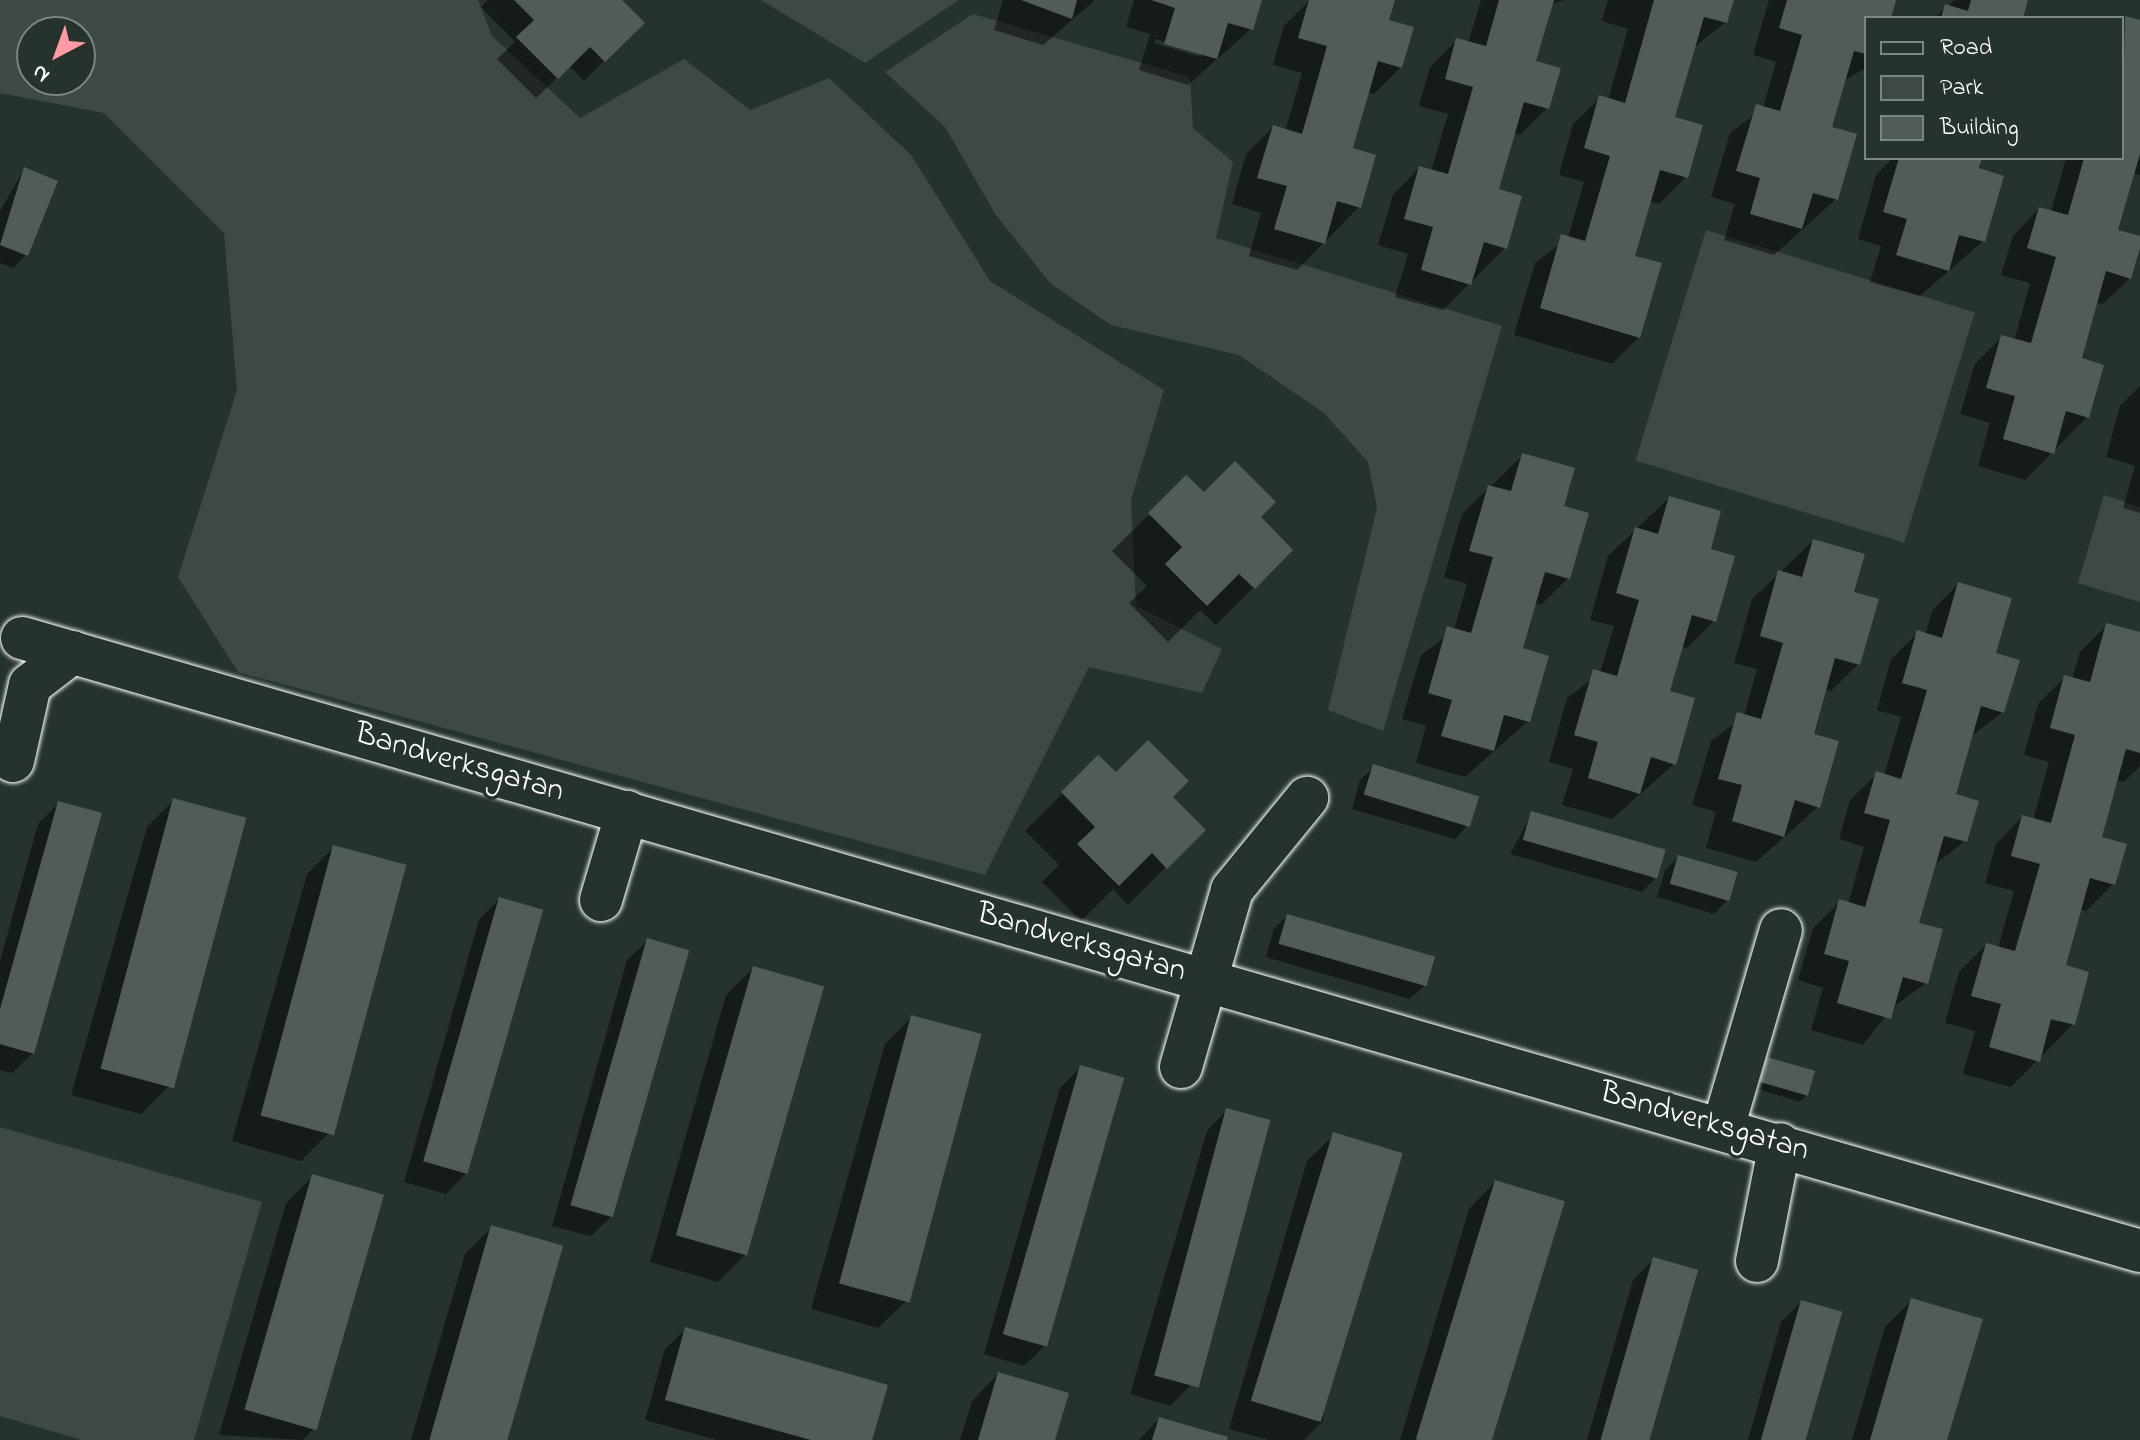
<!DOCTYPE html>
<style>
body{margin:0}
#map{position:relative;width:2140px;height:1440px;overflow:hidden;background:#26332d;font-family:"Indie Flower",sans-serif}
div>[style]{position:absolute}
.green>*{inset:0;background:#3e4944;transform-origin:0 0}
.shadow>*{inset:0;background:#0007}
.building>*{inset:0;background:#515c57;transform-origin:0 0}
.roads{filter:drop-shadow(0 0 2px #fff) drop-shadow(0 0 2px #fff)}
.minor>*{height:42px;margin:-21px;padding:0 21px;transform-origin:21px;border-radius:21px;background:#26332d}
span{translate:-50% -50%;white-space:nowrap;text-align:center;line-height:1.15;-webkit-text-stroke:7px #26332d;paint-order:stroke}
.street-label{font-size:32px;color:#fff}
.legend{position:absolute;left:1864px;top:16px;width:260px;height:144px;box-sizing:border-box;background:#26332d;border:2px solid #7d8581;margin:0;padding:10px 14px;list-style:none;font-size:24px;color:#fff}
.legend li{display:flex;align-items:center;gap:16px;height:40px}
.legend b{width:40px;border:2px solid #7d8581}
.north{position:absolute;left:16px;top:16px;width:80px;height:80px;box-sizing:border-box;background:#26332d;border:2px solid #7d8581;border-radius:50%;rotate:221deg;font-size:22px;font-weight:700;line-height:32px;text-align:center;color:#fff}
.north::after{content:'';display:block;margin:auto;width:28px;height:36px;background:#ff9aa2;clip-path:polygon(50% 0,100% 100%,50% 72%,0 100%)}
</style>
<div id="map">
<div class="green">
<div style="clip-path:polygon(evenodd,0 0,478px 0,492px 36px,580px 118px,684px 59px,750px 110px,829px 78px,911px 155px,990px 281px,1164px 390px,1131px 500px,1136px 606px,1222px 649px,1202px 693px,1089px 667px,985px 875px,238px 672px,178px 577px,237px 390px,224px 233px,104px 113px,0 93px,0 0,80px 32px,80px 80px,32px 80px,32px 32px,80px 32px)"></div>
<div style="clip-path:polygon(761px 0,959px 0,865px 63px)"></div>
<div style="clip-path:polygon(973px 14px,1190px 77px,1193px 128px,1233px 162px,1216px 238px,1502px 326px,1383px 731px,1328px 710px,1377px 508px,1368px 462px,1324px 413px,1239px 355px,1111px 325px,1051px 284px,996px 215px,945px 127px,885px 72px)"></div>
<div style="left:1706px;top:230px;width:281px;height:241px;rotate:17deg"></div>
<div style="clip-path:polygon(2104px 495px,2140px 507px,2140px 602px,2078px 583px)"></div>
<div style="clip-path:polygon(0 1127px,262px 1202px,194px 1440px,82px 1440px,0 1416px)"></div>
</div>
<div class="shadow">
<div style="clip-path:polygon(488px 0,619px 0,642px 23px,584px 81px,569px 66px,536px 98px,497px 59px,515px 42px,481px 7px)"></div>
<div style="clip-path:polygon(1003px 0,1095px 0,1043px 45px,994px 30px)"></div>
<div style="clip-path:polygon(evenodd,1134px 0,1260px 0,1251px 29px,1188px 85px,1139px 70px,1150px 34px,1126px 27px,1134px 0,1155px 39px,1201px 53px,1201px 57px,1154px 43px,1155px 39px)"></div>
<div style="clip-path:polygon(1310px 0,1393px 0,1387px 21px,1401px 67px,1374px 94px,1367px 92px,1350px 150px,1359px 207px,1297px 270px,1249px 256px,1261px 213px,1232px 204px,1246px 154px,1273px 127px,1285px 131px,1302px 73px,1273px 65px,1284px 26px)"></div>
<div style="clip-path:polygon(1481px 0,1565px 0,1550px 4px,1534px 62px,1547px 108px,1520px 135px,1513px 133px,1497px 190px,1505px 248px,1443px 310px,1395px 297px,1408px 254px,1378px 245px,1393px 195px,1419px 168px,1431px 171px,1448px 114px,1419px 106px,1430px 67px,1457px 40px,1468px 43px)"></div>
<div style="clip-path:polygon(1608px 0,1732px 0,1726px 22px,1693px 48px,1672px 119px,1686px 177px,1659px 204px,1648px 201px,1632px 257px,1639px 337px,1612px 364px,1514px 335px,1535px 263px,1568px 238px,1584px 182px,1559px 175px,1573px 124px,1600px 98px,1608px 100px,1628px 29px,1602px 21px)"></div>
<div style="clip-path:polygon(1769px 0,1894px 0,1888px 18px,1866px 18px,1866px 68px,1843px 81px,1830px 128px,1836px 199px,1774px 255px,1724px 240px,1735px 204px,1711px 197px,1730px 133px,1763px 108px,1776px 62px,1753px 55px)"></div>
<div style="clip-path:polygon(1955px 0,2026px 0,2021px 18px,1934px 18px)"></div>
<div style="clip-path:polygon(2126px 18px,2140px 22px,2140px 175px,2132px 173px,2116px 231px,2140px 241px,2130px 278px,2103px 304px,2095px 302px,2079px 359px,2087px 417px,2025px 480px,1978px 466px,1990px 423px,1960px 414px,1975px 364px,2002px 337px,2014px 341px,2030px 283px,2001px 275px,2013px 236px,2039px 209px,2051px 212px,2066px 158px,2122px 158px)"></div>
<div style="clip-path:polygon(1893px 158px,1980px 158px,1983px 241px,1920px 296px,1870px 282px,1881px 246px,1858px 239px,1876px 175px)"></div>
<div style="clip-path:polygon(24px 170px,26px 255px,13px 268px,0 263px,0 211px)"></div>
<div style="clip-path:polygon(2140px 386px,2140px 513px,2123px 508px,2135px 466px,2106px 457px,2120px 406px)"></div>
<div style="clip-path:polygon(1523px 455px,1562px 508px,1568px 578px,1541px 605px,1534px 603px,1521px 650px,1528px 721px,1465px 777px,1416px 763px,1426px 726px,1402px 719px,1421px 655px,1454px 630px,1467px 584px,1444px 577px,1462px 514px)"></div>
<div style="clip-path:polygon(1186px 478px,1204px 495px,1258px 517px,1291px 550px,1216px 625px,1200px 610px,1168px 642px,1129px 603px,1147px 586px,1112px 551px)"></div>
<div style="clip-path:polygon(1669px 498px,1708px 550px,1714px 621px,1687px 648px,1681px 646px,1667px 692px,1674px 764px,1612px 819px,1562px 805px,1573px 769px,1549px 762px,1567px 698px,1600px 673px,1614px 626px,1590px 620px,1608px 556px)"></div>
<div style="clip-path:polygon(1813px 541px,1852px 593px,1858px 664px,1831px 691px,1824px 689px,1811px 735px,1818px 807px,1756px 862px,1706px 848px,1716px 812px,1692px 805px,1711px 741px,1744px 716px,1757px 669px,1734px 663px,1752px 599px)"></div>
<div style="clip-path:polygon(1958px 584px,1993px 655px,2003px 712px,1970px 737px,1953px 796px,1965px 841px,1933px 866px,1916px 924px,1926px 983px,1892px 1008px,1863px 1045px,1811px 1030px,1823px 988px,1798px 980px,1813px 928px,1840px 902px,1848px 904px,1864px 847px,1839px 839px,1850px 800px,1877px 774px,1884px 776px,1901px 717px,1877px 710px,1891px 659px,1918px 633px,1925px 635px,1932px 611px)"></div>
<div style="clip-path:polygon(evenodd,2107px 625px,2140px 634px,2140px 766px,2124px 782px,2116px 780px,2099px 838px,2113px 884px,2086px 911px,2080px 909px,2064px 967px,2073px 1024px,2011px 1087px,1963px 1074px,1975px 1031px,1945px 1023px,1959px 972px,1986px 945px,1998px 948px,2014px 891px,1985px 883px,1996px 844px,2022px 817px,2033px 820px,2049px 762px,2024px 755px,2038px 704px,2065px 677px,2072px 679px,2080px 652px,2107px 625px,2041px 1018px,2058px 1018px,2058px 1022px,2041px 1018px)"></div>
<div style="clip-path:polygon(1098px 758px,1116px 775px,1170px 797px,1203px 830px,1128px 905px,1113px 889px,1081px 921px,1042px 882px,1059px 865px,1025px 831px)"></div>
<div style="clip-path:polygon(1374px 767px,1468px 825px,1455px 839px,1352px 809px,1360px 780px)"></div>
<div style="clip-path:polygon(174px 800px,168px 1087px,141px 1114px,71px 1095px,147px 827px)"></div>
<div style="clip-path:polygon(59px 803px,33px 1053px,12px 1073px,0 1070px,0 961px,38px 824px)"></div>
<div style="clip-path:polygon(1532px 813px,1655px 879px,1642px 892px,1510px 854px)"></div>
<div style="clip-path:polygon(334px 847px,328px 1134px,301px 1161px,232px 1141px,307px 874px)"></div>
<div style="clip-path:polygon(1679px 857px,1727px 900px,1714px 914px,1657px 897px,1665px 870px)"></div>
<div style="clip-path:polygon(499px 899px,466px 1173px,446px 1194px,404px 1182px,479px 920px)"></div>
<div style="clip-path:polygon(1287px 916px,1424px 986px,1410px 999px,1266px 957px,1274px 929px)"></div>
<div style="clip-path:polygon(648px 940px,612px 1216px,591px 1236px,552px 1226px,627px 960px)"></div>
<div style="clip-path:polygon(753px 968px,745px 1255px,718px 1282px,650px 1262px,726px 995px)"></div>
<div style="clip-path:polygon(912px 1017px,905px 1302px,878px 1328px,811px 1309px,885px 1044px)"></div>
<div style="clip-path:polygon(1767px 1060px,1806px 1096px,1800px 1102px,1754px 1088px)"></div>
<div style="clip-path:polygon(1081px 1067px,1045px 1346px,1024px 1366px,984px 1354px,1060px 1088px)"></div>
<div style="clip-path:polygon(1227px 1110px,1191px 1385px,1170px 1406px,1130px 1394px,1207px 1131px)"></div>
<div style="clip-path:polygon(1334px 1135px,1323px 1421px,1304px 1440px,1269px 1440px,1229px 1429px,1307px 1161px)"></div>
<div style="clip-path:polygon(313px 1176px,314px 1428px,303px 1440px,219px 1435px,286px 1203px)"></div>
<div style="clip-path:polygon(1495px 1182px,1492px 1440px,1400px 1440px,1469px 1209px)"></div>
<div style="clip-path:polygon(492px 1227px,505px 1440px,411px 1440px,465px 1254px)"></div>
<div style="clip-path:polygon(1654px 1259px,1647px 1440px,1587px 1440px,1633px 1280px)"></div>
<div style="clip-path:polygon(1912px 1300px,1945px 1440px,1852px 1440px,1885px 1327px)"></div>
<div style="clip-path:polygon(1801px 1302px,1804px 1440px,1748px 1440px,1781px 1322px)"></div>
<div style="clip-path:polygon(686px 1329px,870px 1440px,717px 1440px,645px 1420px,665px 1349px)"></div>
<div style="clip-path:polygon(998px 1374px,1053px 1440px,960px 1440px,972px 1401px)"></div>
<div style="clip-path:polygon(1159px 1419px,1225px 1440px,1139px 1440px)"></div>
</div>
<div class="building">
<div style="clip-path:polygon(514px 0,622px 0,645px 23px,605px 62px,590px 47px,558px 79px,516px 37px,534px 20px)"></div>
<div style="clip-path:polygon(1021px 0,1077px 0,1072px 19px)"></div>
<div style="clip-path:polygon(1151px 0,1262px 0,1253px 30px,1228px 23px,1217px 59px,1164px 44px,1175px 8px)"></div>
<div style="clip-path:polygon(1309px 0,1395px 0,1389px 20px,1414px 27px,1402px 68px,1378px 61px,1353px 148px,1376px 155px,1361px 208px,1337px 201px,1325px 244px,1274px 229px,1287px 186px,1257px 178px,1273px 125px,1302px 134px,1327px 46px,1298px 38px)"></div>
<div style="clip-path:polygon(1499px 0,1554px 0,1536px 61px,1561px 68px,1549px 109px,1524px 102px,1499px 189px,1522px 196px,1507px 249px,1484px 242px,1471px 285px,1421px 270px,1433px 227px,1404px 219px,1419px 166px,1448px 174px,1473px 87px,1445px 79px,1456px 38px,1486px 46px)"></div>
<div style="clip-path:polygon(1654px 0,1734px 0,1727px 23px,1704px 17px,1675px 117px,1703px 125px,1688px 178px,1660px 170px,1635px 256px,1662px 263px,1640px 338px,1540px 308px,1561px 234px,1585px 241px,1610px 156px,1584px 148px,1599px 95px,1625px 103px)"></div>
<div style="clip-path:polygon(1787px 0,1896px 0,1891px 18px,1866px 18px,1866px 54px,1854px 51px,1832px 127px,1857px 134px,1838px 200px,1813px 193px,1802px 229px,1750px 214px,1760px 178px,1736px 171px,1756px 104px,1780px 111px,1802px 35px,1779px 28px)"></div>
<div style="clip-path:polygon(1971px 0,2028px 0,2023px 18px,1941px 18px,1945px 4px,1968px 11px)"></div>
<div style="clip-path:polygon(2125px 16px,2140px 20px,2140px 154px,2118px 230px,2140px 236px,2140px 248px,2131px 279px,2106px 271px,2082px 358px,2104px 365px,2089px 418px,2066px 411px,2054px 454px,2003px 439px,2015px 396px,1986px 388px,2001px 335px,2031px 343px,2056px 257px,2027px 248px,2039px 207px,2068px 215px,2084px 158px,2122px 158px)"></div>
<div style="clip-path:polygon(1899px 158px,1982px 158px,1979px 168px,2004px 176px,1985px 242px,1959px 235px,1949px 271px,1896px 255px,1907px 219px,1883px 212px)"></div>
<div style="clip-path:polygon(24px 167px,58px 181px,28px 256px,0 245px)"></div>
<div style="clip-path:polygon(1522px 453px,1575px 468px,1564px 506px,1589px 513px,1570px 579px,1545px 572px,1523px 648px,1549px 656px,1530px 722px,1504px 715px,1494px 751px,1441px 736px,1452px 700px,1428px 693px,1447px 626px,1471px 633px,1493px 557px,1469px 551px,1488px 485px,1511px 491px)"></div>
<div style="clip-path:polygon(1235px 461px,1276px 502px,1261px 517px,1293px 550px,1255px 589px,1239px 574px,1207px 606px,1165px 564px,1182px 547px,1148px 513px,1186px 475px,1204px 492px)"></div>
<div style="clip-path:polygon(1669px 496px,1721px 511px,1711px 549px,1735px 556px,1716px 622px,1692px 615px,1670px 691px,1695px 698px,1676px 765px,1651px 757px,1640px 794px,1588px 778px,1598px 742px,1574px 735px,1593px 669px,1617px 676px,1639px 600px,1616px 593px,1635px 527px,1658px 534px)"></div>
<div style="clip-path:polygon(1813px 539px,1865px 554px,1854px 592px,1879px 599px,1860px 665px,1835px 658px,1814px 734px,1839px 741px,1820px 808px,1795px 800px,1784px 837px,1732px 821px,1742px 785px,1718px 779px,1737px 712px,1761px 719px,1783px 643px,1760px 636px,1778px 570px,1802px 577px)"></div>
<div style="clip-path:polygon(1958px 582px,2012px 598px,1996px 653px,2020px 660px,2004px 713px,1981px 706px,1956px 794px,1979px 801px,1967px 842px,1944px 836px,1919px 923px,1943px 929px,1928px 984px,1903px 977px,1891px 1019px,1837px 1003px,1849px 961px,1824px 954px,1839px 899px,1865px 907px,1890px 820px,1864px 813px,1876px 771px,1901px 779px,1927px 690px,1902px 683px,1917px 630px,1942px 638px)"></div>
<div style="clip-path:polygon(2106px 623px,2140px 632px,2140px 753px,2126px 749px,2102px 837px,2127px 844px,2115px 885px,2090px 878px,2066px 965px,2089px 972px,2075px 1025px,2051px 1019px,2040px 1062px,1989px 1047px,2001px 1004px,1971px 996px,1986px 943px,2015px 951px,2040px 864px,2011px 856px,2022px 815px,2051px 823px,2075px 735px,2050px 728px,2064px 675px,2090px 682px)"></div>
<div style="clip-path:polygon(1148px 740px,1189px 781px,1173px 797px,1206px 830px,1167px 869px,1152px 853px,1119px 886px,1077px 844px,1095px 827px,1061px 792px,1098px 755px,1116px 772px)"></div>
<div style="left:1373px;top:764px;width:111px;height:32px;rotate:17deg"></div>
<div style="left:173px;top:798px;width:76px;height:280px;rotate:15deg"></div>
<div style="clip-path:polygon(58px 801px,102px 813px,34px 1054px,0 1044px,0 1009px)"></div>
<div style="left:1531px;top:811px;width:140px;height:30px;rotate:16deg"></div>
<div style="left:333px;top:845px;width:76px;height:280px;rotate:15deg"></div>
<div style="left:1678px;top:855px;width:62px;height:30px;rotate:16deg"></div>
<div style="left:499px;top:897px;width:46px;height:275px;rotate:16deg"></div>
<div style="left:1287px;top:914px;width:154px;height:31px;rotate:16deg"></div>
<div style="left:647px;top:938px;width:44px;height:278px;rotate:16deg"></div>
<div style="left:753px;top:966px;width:74px;height:280px;rotate:16deg"></div>
<div style="left:911px;top:1015px;width:73px;height:278px;rotate:15deg"></div>
<div style="left:1767px;top:1057px;width:50px;height:26px;rotate:16deg"></div>
<div style="left:1080px;top:1065px;width:46px;height:280px;rotate:16deg"></div>
<div style="left:1226px;top:1108px;width:46px;height:277px;rotate:15deg"></div>
<div style="left:1333px;top:1132px;width:73px;height:281px;rotate:17deg"></div>
<div style="left:312px;top:1174px;width:75px;height:245px;rotate:16deg"></div>
<div style="left:1495px;top:1180px;width:73px;height:271px;rotate:17deg"></div>
<div style="left:491px;top:1225px;width:75px;height:224px;rotate:16deg"></div>
<div style="left:1653px;top:1257px;width:47px;height:191px;rotate:16deg"></div>
<div style="clip-path:polygon(1911px 1298px,1983px 1319px,1947px 1440px,1870px 1440px)"></div>
<div style="left:1801px;top:1300px;width:43px;height:146px;rotate:16deg"></div>
<div style="clip-path:polygon(685px 1327px,888px 1385px,872px 1440px,811px 1440px,665px 1400px)"></div>
<div style="clip-path:polygon(998px 1372px,1069px 1393px,1055px 1440px,978px 1440px)"></div>
<div style="clip-path:polygon(1159px 1417px,1228px 1437px,1227px 1440px,1152px 1440px)"></div>
</div>
<div class="roads">
<div class="minor">
<div style="left:22px;top:638px;width:2205px;rotate:16.14deg"></div>
<div style="left:13px;top:761px;width:78px;rotate:-77.4deg"></div>
<div style="left:30px;top:685px;width:54px;rotate:-37.5deg"></div>
<div style="left:601px;top:900px;width:92px;rotate:-73.5deg"></div>
<div style="left:1181px;top:1067px;width:184px;rotate:-73.9deg"></div>
<div style="left:1232px;top:890px;width:119px;rotate:-50.8deg"></div>
<div style="left:1723px;top:1128px;width:206px;rotate:-73.7deg"></div>
<div style="left:1757px;top:1261px;width:119px;rotate:-78.9deg"></div>
</div>
</div>
<div class="street-label">
<span style="left:459px;top:764px;rotate:16deg">Bandverksgatan</span>
<span style="left:1081px;top:944px;rotate:16deg">Bandverksgatan</span>
<span style="left:1704px;top:1123px;rotate:16deg">Bandverksgatan</span>
</div>
<ul class="legend">
<li><b style="height:10px;background:#26332d"></b>Road</li>
<li><b style="height:22px;background:#3e4944"></b>Park</li>
<li><b style="height:22px;background:#515c57"></b>Building</li>
</ul>
<div class="north">N</div>
</div>
